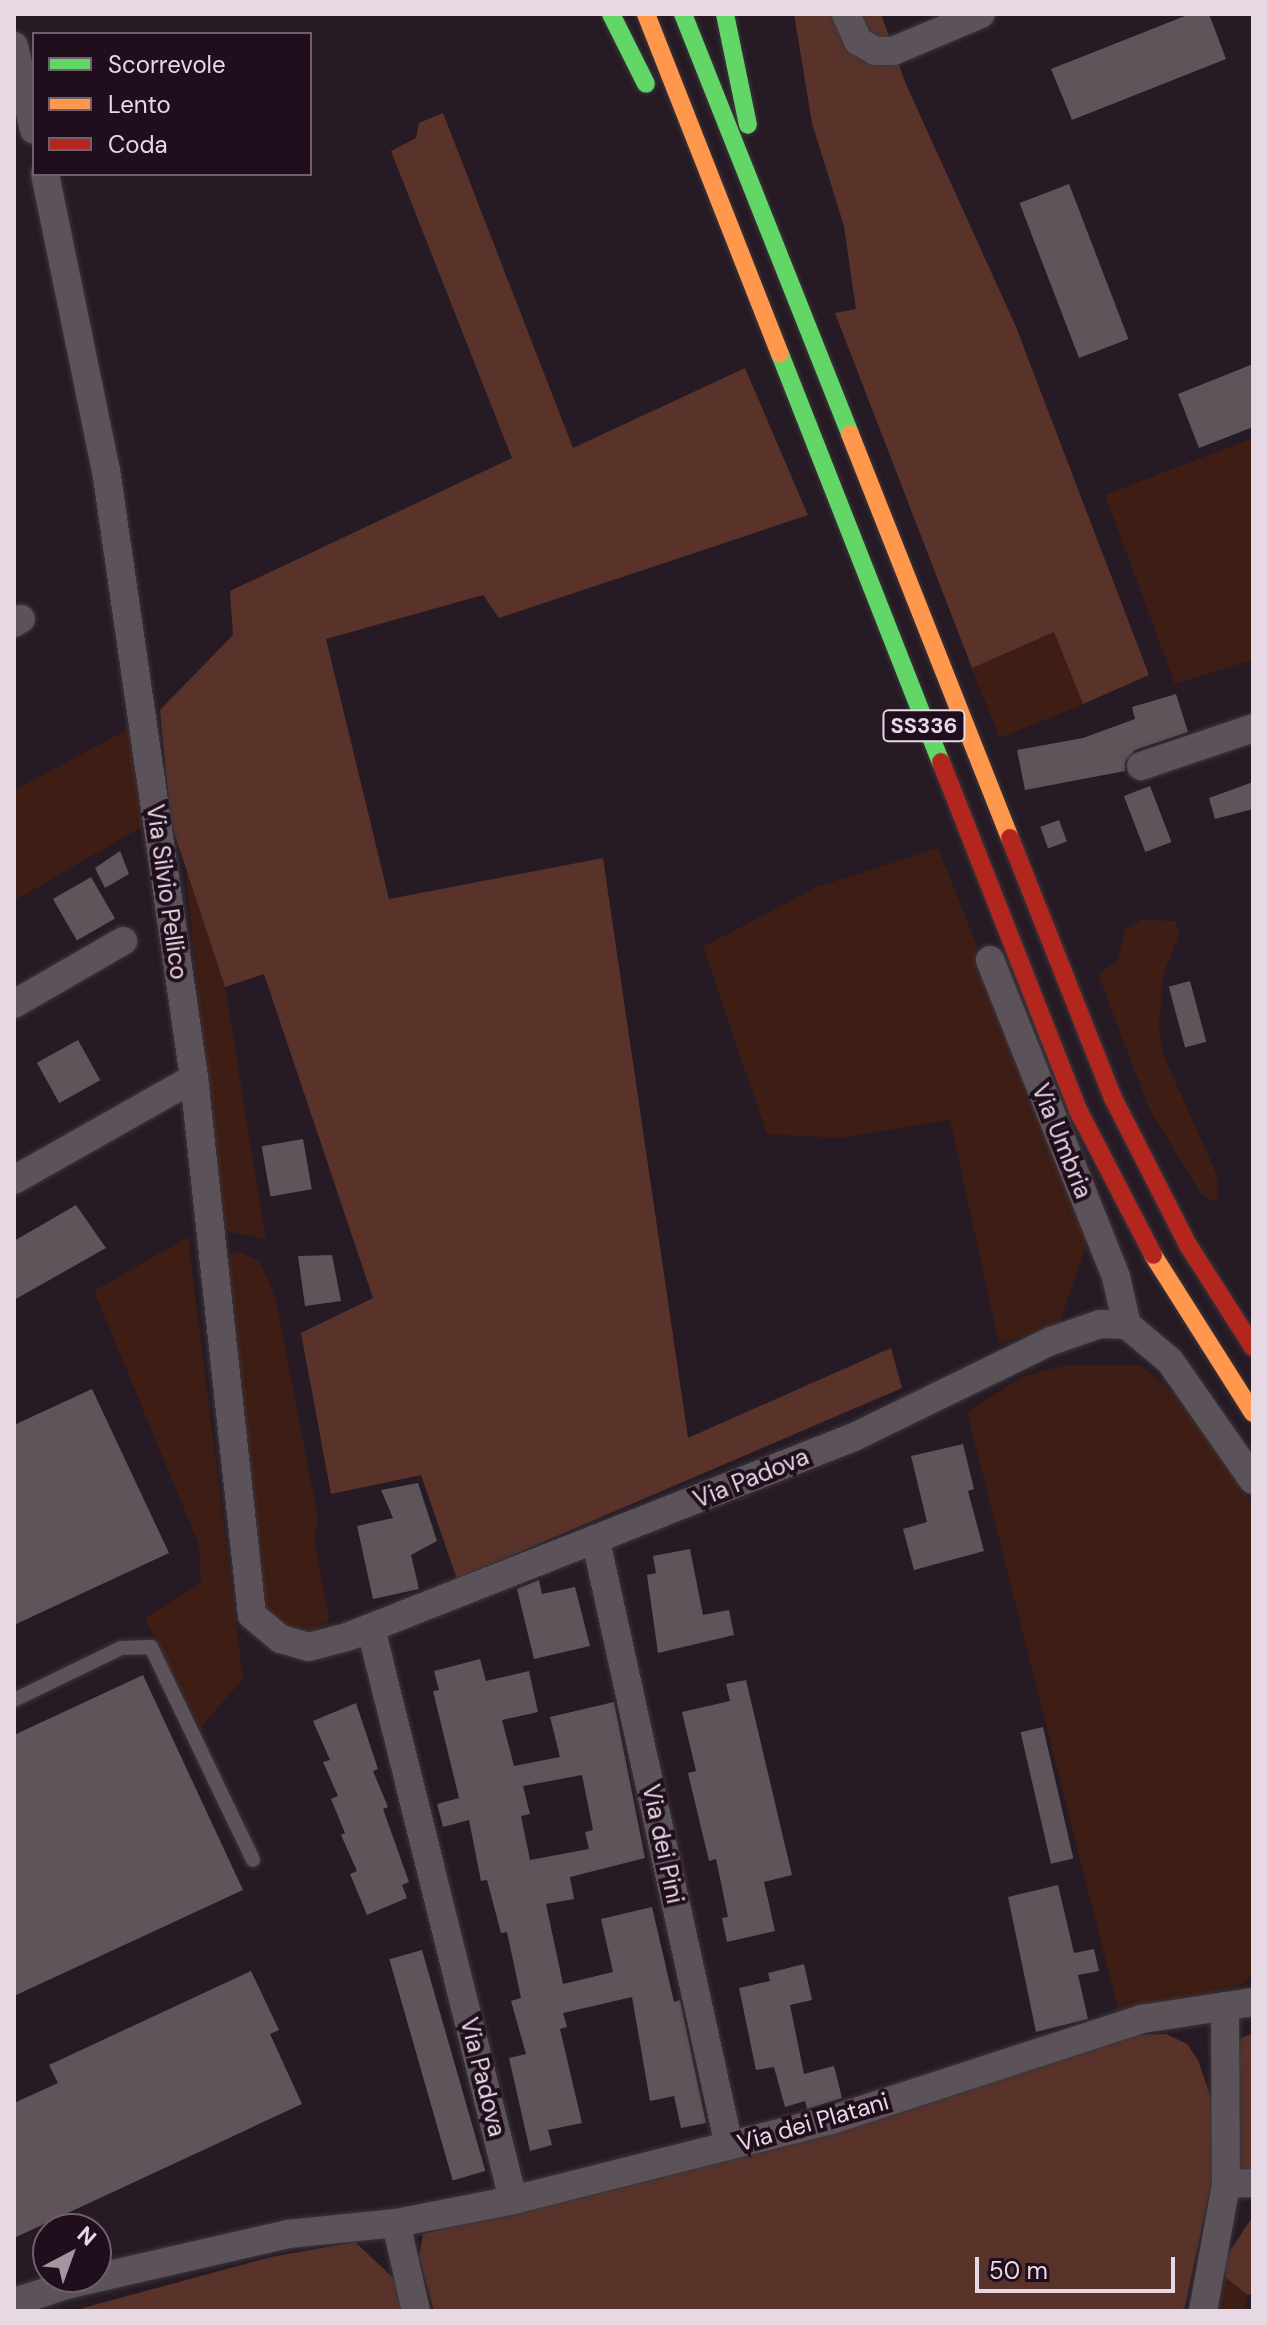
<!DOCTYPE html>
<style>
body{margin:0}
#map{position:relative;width:1267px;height:2325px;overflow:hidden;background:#261b24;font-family:"DM Sans",sans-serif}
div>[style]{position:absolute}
.green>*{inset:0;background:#3d1d14;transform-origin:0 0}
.forest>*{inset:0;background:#59332a}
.building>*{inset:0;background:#5f5459;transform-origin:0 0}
.roads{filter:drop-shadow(0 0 2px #3d353c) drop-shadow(0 0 2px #3d353c)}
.lane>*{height:14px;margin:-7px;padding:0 7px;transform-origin:7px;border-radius:7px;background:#5b5359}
.street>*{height:28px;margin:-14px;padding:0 14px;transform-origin:14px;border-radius:14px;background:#5b5359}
.fast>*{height:18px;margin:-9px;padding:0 9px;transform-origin:9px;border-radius:9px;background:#63d668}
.slow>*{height:18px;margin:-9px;padding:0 9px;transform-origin:9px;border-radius:9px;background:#ff974d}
.jam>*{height:18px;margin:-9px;padding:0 9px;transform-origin:9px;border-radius:9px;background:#b3261e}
span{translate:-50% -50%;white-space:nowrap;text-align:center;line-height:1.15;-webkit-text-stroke:8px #200e1d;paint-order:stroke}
.shield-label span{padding:2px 6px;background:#200e1d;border:2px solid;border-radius:6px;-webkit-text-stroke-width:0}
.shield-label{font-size:22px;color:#e7d9e4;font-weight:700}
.street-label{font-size:24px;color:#e7d9e4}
.frame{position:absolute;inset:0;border:16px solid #e7d9e4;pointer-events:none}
.legend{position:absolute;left:32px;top:32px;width:280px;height:144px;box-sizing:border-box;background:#200e1d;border:2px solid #705f6d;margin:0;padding:10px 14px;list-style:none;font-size:24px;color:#e7d9e4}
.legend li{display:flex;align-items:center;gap:16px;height:40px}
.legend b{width:40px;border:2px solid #705f6d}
.north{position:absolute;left:32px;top:2213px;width:80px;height:80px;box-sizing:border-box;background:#200e1d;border:2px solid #705f6d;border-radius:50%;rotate:41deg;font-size:22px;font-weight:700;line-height:32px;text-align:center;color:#e7d9e4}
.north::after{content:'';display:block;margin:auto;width:28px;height:36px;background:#a396a1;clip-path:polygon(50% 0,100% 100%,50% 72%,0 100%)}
.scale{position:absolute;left:975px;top:2257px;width:200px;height:36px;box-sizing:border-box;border:4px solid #e7d9e4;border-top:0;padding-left:10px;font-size:24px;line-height:28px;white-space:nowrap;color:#e7d9e4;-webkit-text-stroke:6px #200e1d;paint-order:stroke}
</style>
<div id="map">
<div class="green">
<div style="clip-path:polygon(1253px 438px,1253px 660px,1175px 684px,1105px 495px)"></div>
<div style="left:1054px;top:632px;width:78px;height:90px;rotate:68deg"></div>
<div style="clip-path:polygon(129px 729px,145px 825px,14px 901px,14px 790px)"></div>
<div style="clip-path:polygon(938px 848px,1091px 1231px,1059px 1324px,999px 1344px,950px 1120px,839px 1138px,767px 1134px,703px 947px,817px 887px)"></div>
<div style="clip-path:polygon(185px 865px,225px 987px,266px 1239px,230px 1232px,221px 1225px)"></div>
<div style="clip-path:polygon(1141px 920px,1176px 921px,1179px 934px,1163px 976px,1159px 1027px,1163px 1054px,1217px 1175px,1217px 1203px,1201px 1194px,1148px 1106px,1098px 974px,1118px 961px,1125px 929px)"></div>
<div style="clip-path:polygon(188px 1237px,243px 1679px,199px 1729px,145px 1618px,201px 1583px,199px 1545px,94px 1291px)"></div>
<div style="clip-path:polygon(237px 1251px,260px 1261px,276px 1300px,318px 1519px,314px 1537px,329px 1620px,313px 1635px,286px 1632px,263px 1606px,225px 1258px)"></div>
<div style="clip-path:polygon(1067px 1365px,1141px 1365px,1175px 1394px,1253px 1505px,1253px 1974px,1243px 1984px,1120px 2017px,967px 1412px,1023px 1376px)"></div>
<div style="clip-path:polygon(1225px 2277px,1248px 2295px,1243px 2311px,1215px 2311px)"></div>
</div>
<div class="forest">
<div style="clip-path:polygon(794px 14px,881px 14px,905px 82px,1016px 327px,1149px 675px,1083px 704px,1054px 632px,972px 668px,835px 313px,856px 309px,844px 226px,812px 123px)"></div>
<div style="clip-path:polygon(443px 113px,573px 448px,745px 368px,808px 515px,499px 618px,483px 595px,326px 639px,389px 899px,603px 858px,688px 1438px,891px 1348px,902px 1388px,457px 1579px,421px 1475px,331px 1494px,301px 1333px,373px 1298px,264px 974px,225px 987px,171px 823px,160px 710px,233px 635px,230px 591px,512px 458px,391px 151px,416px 138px,419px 123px)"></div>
<div style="clip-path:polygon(1253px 2033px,1253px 2198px,1235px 2169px,1233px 2078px,1241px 2038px)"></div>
<div style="clip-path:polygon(1166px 2034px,1187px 2044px,1198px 2060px,1213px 2104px,1212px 2180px,1184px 2311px,434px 2311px,419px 2257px,423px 2234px,844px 2123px,1132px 2035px)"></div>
<div style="clip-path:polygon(1253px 2216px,1253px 2294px,1248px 2295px,1225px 2277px,1226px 2257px)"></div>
<div style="clip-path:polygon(355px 2242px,402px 2286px,408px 2311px,72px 2311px,271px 2257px)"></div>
</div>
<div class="building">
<div style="clip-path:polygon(1190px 14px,1209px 14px,1226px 59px,1072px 120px,1051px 69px)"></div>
<div style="left:1069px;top:184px;width:166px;height:53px;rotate:69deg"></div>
<div style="clip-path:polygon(1253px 364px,1253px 427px,1199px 448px,1178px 394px)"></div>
<div style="clip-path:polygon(1176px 694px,1188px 732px,1135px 750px,1125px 762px,1125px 771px,1025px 790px,1017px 750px,1083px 738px,1135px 719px,1132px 707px)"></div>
<div style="clip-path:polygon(1253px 782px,1253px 809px,1215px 819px,1209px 798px)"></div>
<div style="left:1150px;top:786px;width:60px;height:28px;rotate:69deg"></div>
<div style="left:1059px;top:820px;width:23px;height:20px;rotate:70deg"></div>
<div style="clip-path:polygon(120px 851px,129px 874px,105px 888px,95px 868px)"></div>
<div style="left:91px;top:877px;width:48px;height:44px;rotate:60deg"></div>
<div style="left:1190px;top:981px;width:63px;height:22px;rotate:75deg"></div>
<div style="left:78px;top:1040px;width:46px;height:47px;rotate:61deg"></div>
<div style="left:303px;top:1139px;width:51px;height:42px;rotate:80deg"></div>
<div style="clip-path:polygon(76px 1205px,106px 1248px,14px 1300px,14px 1241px)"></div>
<div style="clip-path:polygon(332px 1255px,341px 1301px,305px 1306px,298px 1256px)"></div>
<div style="clip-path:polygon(92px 1389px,169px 1553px,14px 1625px,14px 1425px)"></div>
<div style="clip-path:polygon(963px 1444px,974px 1489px,968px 1491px,984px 1551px,914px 1570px,903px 1529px,927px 1522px,911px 1456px)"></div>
<div style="clip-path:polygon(418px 1483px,437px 1541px,411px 1555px,419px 1589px,373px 1599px,357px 1526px,393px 1518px,381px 1490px)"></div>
<div style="clip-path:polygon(690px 1549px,703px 1615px,729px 1610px,734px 1635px,658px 1653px,647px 1575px,656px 1573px,653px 1556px)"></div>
<div style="clip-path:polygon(539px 1580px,542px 1594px,575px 1587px,590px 1646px,534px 1659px,517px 1589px)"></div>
<div style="clip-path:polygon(evenodd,480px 1659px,486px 1681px,529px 1671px,538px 1712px,502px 1720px,514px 1766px,560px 1757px,550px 1717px,614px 1702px,645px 1858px,570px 1877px,574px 1899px,546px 1904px,563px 1984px,613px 1972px,601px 1919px,652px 1907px,674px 2002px,680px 2000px,706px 2123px,681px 2128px,674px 2096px,650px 2101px,632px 1997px,563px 2013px,567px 2027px,560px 2029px,582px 2123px,548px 2130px,552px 2145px,530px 2151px,509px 2058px,526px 2054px,511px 2001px,521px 1998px,507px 1932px,501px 1933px,487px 1880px,481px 1881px,469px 1820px,443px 1827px,437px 1804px,459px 1798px,433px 1691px,439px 1690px,434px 1671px,480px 1659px,582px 1775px,593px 1830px,585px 1832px,589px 1849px,530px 1860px,521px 1816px,530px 1814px,523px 1786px,582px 1775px)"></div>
<div style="clip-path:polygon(143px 1675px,243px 1890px,14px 1996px,14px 1735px)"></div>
<div style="clip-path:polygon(746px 1680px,792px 1875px,764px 1882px,775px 1931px,727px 1942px,722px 1918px,728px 1917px,716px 1859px,709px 1861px,688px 1773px,696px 1771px,682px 1712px,730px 1701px,726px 1684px)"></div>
<div style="clip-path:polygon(356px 1703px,378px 1769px,373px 1771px,388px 1807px,383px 1809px,409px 1882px,402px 1885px,407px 1898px,367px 1915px,350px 1874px,357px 1871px,341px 1835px,345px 1833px,331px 1799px,338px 1796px,323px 1762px,330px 1760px,313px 1721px)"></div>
<div style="left:1043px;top:1727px;width:135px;height:23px;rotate:77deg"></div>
<div style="clip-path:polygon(1058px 1885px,1074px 1953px,1094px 1949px,1099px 1971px,1078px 1975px,1088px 2019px,1036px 2032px,1008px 1897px)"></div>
<div style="left:422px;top:1950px;width:230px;height:34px;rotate:74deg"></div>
<div style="clip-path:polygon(804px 1964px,812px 2000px,790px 2005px,804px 2074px,834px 2066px,842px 2098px,807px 2109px,805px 2101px,785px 2107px,774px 2067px,756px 2070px,739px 1988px,770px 1981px,768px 1973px)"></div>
<div style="clip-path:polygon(251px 1971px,279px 2030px,270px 2034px,302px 2104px,14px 2238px,14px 2103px,58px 2083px,49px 2065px)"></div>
</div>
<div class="roads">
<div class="lane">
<div style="left:14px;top:1700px;width:119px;rotate:-25.9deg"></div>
<div style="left:121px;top:1648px;width:30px;rotate:-2deg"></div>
<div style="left:151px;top:1647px;width:236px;rotate:64.4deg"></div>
</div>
<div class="street">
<div style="left:846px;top:14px;width:30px;rotate:66deg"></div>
<div style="left:858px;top:41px;width:20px;rotate:30deg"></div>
<div style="left:875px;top:51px;width:18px"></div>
<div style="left:893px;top:51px;width:95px;rotate:-22.8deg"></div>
<div style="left:14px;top:46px;width:86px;rotate:76.6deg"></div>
<div style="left:45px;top:174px;width:302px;rotate:78.4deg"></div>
<div style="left:106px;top:470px;width:614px;rotate:81.76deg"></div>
<div style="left:194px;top:1078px;width:540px;rotate:83.84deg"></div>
<div style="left:252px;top:1615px;width:38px;rotate:40deg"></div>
<div style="left:281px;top:1639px;width:29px;rotate:16deg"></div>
<div style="left:309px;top:1647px;width:39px;rotate:-15deg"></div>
<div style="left:347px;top:1637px;width:545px;rotate:-21.53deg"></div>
<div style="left:854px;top:1437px;width:219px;rotate:-26deg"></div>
<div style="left:1051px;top:1341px;width:52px;rotate:-19.1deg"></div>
<div style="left:1100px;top:1324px;width:27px;rotate:2deg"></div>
<div style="left:14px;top:623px;width:8px;rotate:-30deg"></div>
<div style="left:1141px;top:766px;width:118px;rotate:-18.7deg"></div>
<div style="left:990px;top:960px;width:341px;rotate:68.3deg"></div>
<div style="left:1116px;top:1277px;width:49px;rotate:77.1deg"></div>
<div style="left:14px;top:1004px;width:126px;rotate:-30deg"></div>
<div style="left:14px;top:1180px;width:207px;rotate:-29.5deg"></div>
<div style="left:1127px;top:1325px;width:56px;rotate:39.9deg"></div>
<div style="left:1170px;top:1361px;width:145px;rotate:55.1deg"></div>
<div style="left:596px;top:1541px;width:619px;rotate:77.6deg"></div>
<div style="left:371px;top:1629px;width:588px;rotate:76.03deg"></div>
<div style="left:1225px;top:2006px;width:178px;rotate:89.7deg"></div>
<div style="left:1226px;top:2184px;width:27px;rotate:-2deg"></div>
<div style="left:396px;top:2223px;width:90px;rotate:77.2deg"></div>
<div style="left:14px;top:2302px;width:59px;rotate:-17.8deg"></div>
<div style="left:70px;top:2284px;width:224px;rotate:-12.9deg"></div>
<div style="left:288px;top:2234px;width:109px;rotate:-5.8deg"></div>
<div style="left:396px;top:2223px;width:119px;rotate:-11.1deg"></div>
<div style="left:513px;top:2200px;width:328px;rotate:-14.1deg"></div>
<div style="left:831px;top:2120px;width:327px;rotate:-18deg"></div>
<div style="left:1142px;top:2019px;width:112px;rotate:-8.7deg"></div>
<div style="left:1203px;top:2311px;width:129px;rotate:-79.7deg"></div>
</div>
<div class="fast">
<div style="left:611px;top:14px;width:78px;rotate:63.4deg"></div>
<div style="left:683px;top:14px;width:452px;rotate:68.3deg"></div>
<div style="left:725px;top:14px;width:113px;rotate:78.3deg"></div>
<div style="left:780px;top:354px;width:439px;rotate:68.5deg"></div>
</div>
<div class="slow">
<div style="left:646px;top:14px;width:365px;rotate:68.5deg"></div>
<div style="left:850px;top:434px;width:435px;rotate:68.4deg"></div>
<div style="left:1153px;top:1255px;width:187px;rotate:57.7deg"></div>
</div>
<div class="jam">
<div style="left:941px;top:762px;width:376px;rotate:68.5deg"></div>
<div style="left:1079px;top:1112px;width:161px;rotate:62.6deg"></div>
<div style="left:1010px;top:838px;width:280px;rotate:68.4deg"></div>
<div style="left:1113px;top:1098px;width:165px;rotate:63deg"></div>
<div style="left:1188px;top:1245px;width:121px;rotate:57.5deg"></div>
</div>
</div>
<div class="shield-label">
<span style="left:924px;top:726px">SS336</span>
</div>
<div class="street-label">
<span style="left:167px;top:892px;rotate:82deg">Via Silvio Pellico</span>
<span style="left:1062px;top:1141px;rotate:68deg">Via Umbria</span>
<span style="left:751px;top:1478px;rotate:-22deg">Via Padova</span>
<span style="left:663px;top:1844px;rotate:78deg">Via dei Pini</span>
<span style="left:483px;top:2077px;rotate:76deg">Via Padova</span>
<span style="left:813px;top:2122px;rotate:-16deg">Via dei Platani</span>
</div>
<div class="frame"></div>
<ul class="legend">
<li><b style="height:10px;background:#63d668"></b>Scorrevole</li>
<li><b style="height:10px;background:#ff974d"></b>Lento</li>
<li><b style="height:10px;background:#b3261e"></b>Coda</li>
</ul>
<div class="north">N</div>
<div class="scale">50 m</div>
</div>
